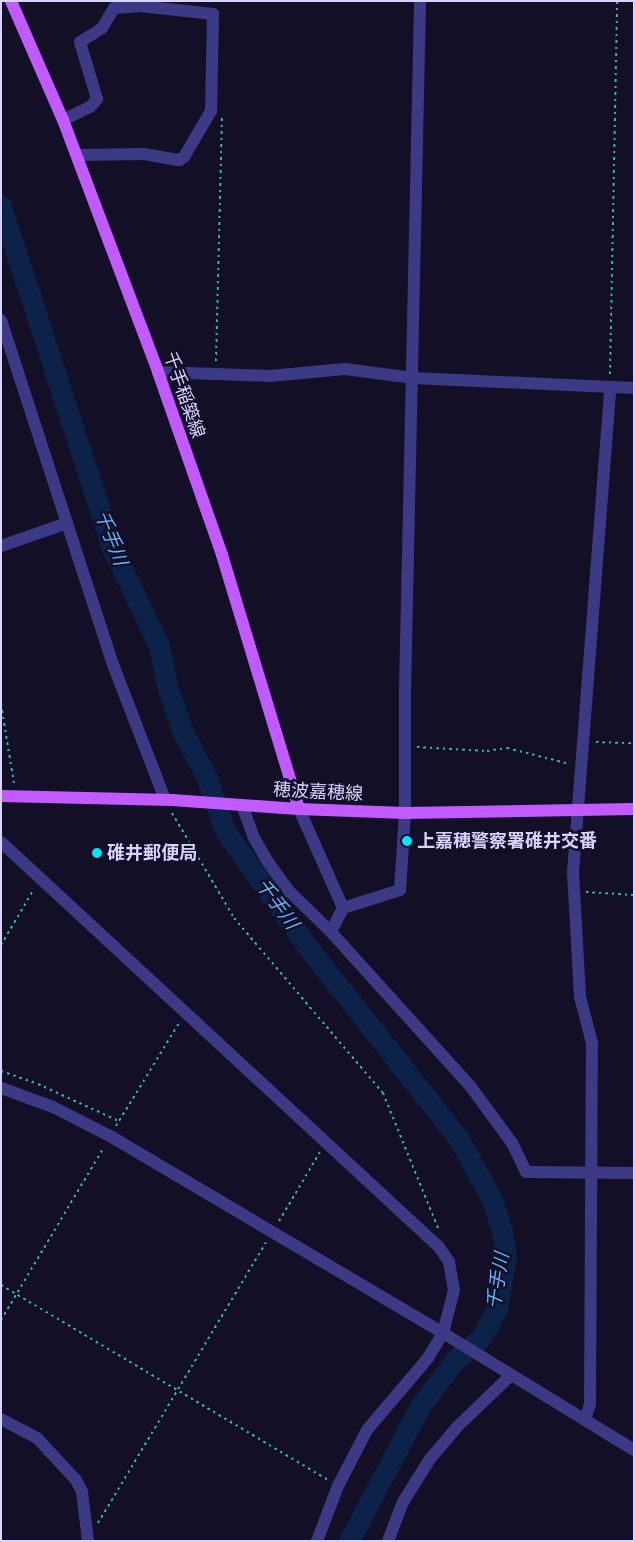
<!DOCTYPE html>
<meta charset="utf-8">
<style>
body{margin:0}
#map{position:relative;width:635px;height:1542px;overflow:hidden;background:#130f26;font-family:Inter,"Noto Sans JP",sans-serif}
div>[style]{position:absolute}
.river>*{height:21px;margin:-10.5px;padding:0 10.5px;transform-origin:10.5px;border-radius:10.5px;background:#0c2248}
.path>*{height:2px;margin-top:-1px;transform-origin:0;background:repeating-linear-gradient(90deg,#2fb8b0 0 2.5px,transparent 0 6.5px)}
.minor>*{height:12px;margin:-6px;padding:0 6px;transform-origin:6px;border-radius:6px;background:#3d3a85}
.major>*{height:12px;margin:-6px;padding:0 6px;transform-origin:6px;border-radius:6px;background:#c25bff}
.dots>*{width:14px;height:14px;translate:-50% -50%;box-sizing:border-box;border:2px solid #130f26;border-radius:50%}
span{translate:-50% -50%;white-space:nowrap;text-align:center;line-height:1.15;-webkit-text-stroke:5px #130f26;paint-order:stroke}
.street-label{font-size:18px;color:#d9d4ff}
.poi-label{font-size:18px;color:#d9d4ff;font-weight:700}
.left{translate:0 -50%;text-align:left}
.water-label{font-size:19px;color:#62b6ff;font-style:italic}
.frame{position:absolute;inset:0;border:2px solid #d9d4ff;pointer-events:none}
</style>
<div id="map">
<div class="river">
<div style="left:1px;top:206px;width:359px;rotate:72deg"></div>
<div style="left:112px;top:547px;width:110px;rotate:64.6deg"></div>
<div style="left:159px;top:646px;width:44px;rotate:78.2deg"></div>
<div style="left:168px;top:689px;width:46px;rotate:70.8deg"></div>
<div style="left:183px;top:732px;width:52px;rotate:62.4deg"></div>
<div style="left:207px;top:778px;width:56px;rotate:71.2deg"></div>
<div style="left:225px;top:831px;width:141px;rotate:54.5deg"></div>
<div style="left:307px;top:946px;width:246px;rotate:51.8deg"></div>
<div style="left:459px;top:1139px;width:72px;rotate:61.6deg"></div>
<div style="left:493px;top:1202px;width:30px;rotate:73deg"></div>
<div style="left:502px;top:1231px;width:25px;rotate:81deg"></div>
<div style="left:506px;top:1256px;width:54px;rotate:99.6deg"></div>
<div style="left:497px;top:1309px;width:33px;rotate:119deg"></div>
<div style="left:481px;top:1338px;width:34px;rotate:140deg"></div>
<div style="left:455px;top:1360px;width:58px;rotate:127.3deg"></div>
<div style="left:420px;top:1406px;width:153px;rotate:117.7deg"></div>
</div>
<div class="path">
<div style="left:216px;top:361px;width:243px;rotate:-88.6deg"></div>
<div style="left:610px;top:374px;width:373px;rotate:-88.9deg"></div>
<div style="left:1px;top:704px;width:80px;rotate:80.7deg"></div>
<div style="left:596px;top:742px;width:38px;rotate:2deg"></div>
<div style="left:417px;top:747px;width:70px;rotate:3.3deg"></div>
<div style="left:487px;top:751px;width:20px;rotate:-9deg"></div>
<div style="left:507px;top:748px;width:65px;rotate:14.3deg"></div>
<div style="left:172px;top:813px;width:122px;rotate:59.4deg"></div>
<div style="left:234px;top:918px;width:230px;rotate:49.6deg"></div>
<div style="left:383px;top:1093px;width:148px;rotate:67.8deg"></div>
<div style="left:586px;top:892px;width:48px;rotate:3.6deg"></div>
<div style="left:1px;top:945px;width:65px;rotate:-59.5deg"></div>
<div style="left:1px;top:1071px;width:39px;rotate:19deg"></div>
<div style="left:38px;top:1084px;width:89px;rotate:24.6deg"></div>
<div style="left:116px;top:1126px;width:121px;rotate:-58.5deg"></div>
<div style="left:279px;top:1221px;width:80px;rotate:-59.3deg"></div>
<div style="left:1px;top:1285px;width:381px;rotate:30.8deg"></div>
<div style="left:1px;top:1320px;width:201px;rotate:-59.2deg"></div>
<div style="left:98px;top:1523px;width:327px;rotate:-59.1deg"></div>
</div>
<div class="minor">
<div style="left:63px;top:120px;width:30px;rotate:-26deg"></div>
<div style="left:90px;top:107px;width:11px;rotate:-49deg"></div>
<div style="left:97px;top:99px;width:59px;rotate:-106.6deg"></div>
<div style="left:80px;top:42px;width:26px;rotate:-32deg"></div>
<div style="left:102px;top:28px;width:23px;rotate:-59deg"></div>
<div style="left:114px;top:8px;width:26px;rotate:-4deg"></div>
<div style="left:140px;top:6px;width:5px;rotate:-90deg"></div>
<div style="left:77px;top:155px;width:67px;rotate:-0.9deg"></div>
<div style="left:144px;top:154px;width:36px;rotate:10deg"></div>
<div style="left:179px;top:160px;width:6px;rotate:-31deg"></div>
<div style="left:184px;top:157px;width:53px;rotate:-59.6deg"></div>
<div style="left:211px;top:111px;width:97px;rotate:-88.8deg"></div>
<div style="left:213px;top:14px;width:73px;rotate:-173.7deg"></div>
<div style="left:1px;top:320px;width:360px;rotate:72deg"></div>
<div style="left:112px;top:662px;width:147px;rotate:68.9deg"></div>
<div style="left:158px;top:372px;width:112px;rotate:2deg"></div>
<div style="left:270px;top:376px;width:75px;rotate:-5.3deg"></div>
<div style="left:345px;top:369px;width:69px;rotate:7.5deg"></div>
<div style="left:413px;top:378px;width:221px;rotate:2.6deg"></div>
<div style="left:1px;top:546px;width:70px;rotate:-19.2deg"></div>
<div style="left:242px;top:805px;width:33px;rotate:70deg"></div>
<div style="left:253px;top:836px;width:30px;rotate:60deg"></div>
<div style="left:268px;top:862px;width:37px;rotate:54deg"></div>
<div style="left:290px;top:892px;width:57px;rotate:44.3deg"></div>
<div style="left:299px;top:809px;width:108px;rotate:66deg"></div>
<div style="left:343px;top:908px;width:27px;rotate:117deg"></div>
<div style="left:331px;top:932px;width:209px;rotate:47.9deg"></div>
<div style="left:471px;top:1087px;width:69px;rotate:53.8deg"></div>
<div style="left:512px;top:1143px;width:32px;rotate:64deg"></div>
<div style="left:526px;top:1172px;width:108px;rotate:0.5deg"></div>
<div style="left:1px;top:842px;width:597px;rotate:42.76deg"></div>
<div style="left:439px;top:1247px;width:18px;rotate:56deg"></div>
<div style="left:449px;top:1262px;width:28px;rotate:80deg"></div>
<div style="left:454px;top:1290px;width:44px;rotate:104.3deg"></div>
<div style="left:443px;top:1333px;width:29px;rotate:121deg"></div>
<div style="left:428px;top:1358px;width:94px;rotate:130.3deg"></div>
<div style="left:367px;top:1430px;width:63px;rotate:117.4deg"></div>
<div style="left:338px;top:1486px;width:59px;rotate:110.9deg"></div>
<div style="left:343px;top:908px;width:60px;rotate:-17.5deg"></div>
<div style="left:400px;top:890px;width:77px;rotate:-86.3deg"></div>
<div style="left:405px;top:813px;width:122px;rotate:-90deg"></div>
<div style="left:405px;top:691px;width:690px;rotate:-88.75deg"></div>
<div style="left:1px;top:1088px;width:55px;rotate:20.1deg"></div>
<div style="left:53px;top:1107px;width:64px;rotate:27deg"></div>
<div style="left:110px;top:1136px;width:387px;rotate:30.6deg"></div>
<div style="left:443px;top:1333px;width:224px;rotate:31.5deg"></div>
<div style="left:1px;top:1419px;width:41px;rotate:27.8deg"></div>
<div style="left:37px;top:1438px;width:57px;rotate:47.1deg"></div>
<div style="left:76px;top:1480px;width:13px;rotate:63deg"></div>
<div style="left:82px;top:1492px;width:49px;rotate:83deg"></div>
<div style="left:585px;top:1420px;width:17px;rotate:-73deg"></div>
<div style="left:590px;top:1404px;width:361px;rotate:-89.7deg"></div>
<div style="left:592px;top:1043px;width:48px;rotate:-104.6deg"></div>
<div style="left:580px;top:997px;width:124px;rotate:-93.2deg"></div>
<div style="left:573px;top:873px;width:487px;rotate:-85.6deg"></div>
<div style="left:388px;top:1541px;width:42px;rotate:-69deg"></div>
<div style="left:403px;top:1502px;width:51px;rotate:-57.9deg"></div>
<div style="left:430px;top:1459px;width:42px;rotate:-49.8deg"></div>
<div style="left:457px;top:1427px;width:75px;rotate:-43.9deg"></div>
</div>
<div class="major">
<div style="left:11px;top:1px;width:130px;rotate:66.4deg"></div>
<div style="left:63px;top:120px;width:269px;rotate:69.3deg"></div>
<div style="left:158px;top:372px;width:194px;rotate:70.7deg"></div>
<div style="left:222px;top:555px;width:265px;rotate:73.1deg"></div>
<div style="left:1px;top:796px;width:171px;rotate:1.3deg"></div>
<div style="left:172px;top:800px;width:127px;rotate:4.1deg"></div>
<div style="left:299px;top:809px;width:106px;rotate:2.2deg"></div>
<div style="left:405px;top:813px;width:229px;rotate:-1deg"></div>
</div>
<div class="dots">
<div style="left:407px;top:841px;background:#00e5ff"></div>
<div style="left:97px;top:853px;background:#00e5ff"></div>
</div>
<div class="street-label">
<span style="left:184px;top:395px;rotate:71deg">千手稲築線</span>
<span style="left:318px;top:792px;rotate:3deg">穂波嘉穂線</span>
</div>
<div class="poi-label">
<span class="left" style="left:417px;top:841px">上嘉穂警察署碓井交番</span>
<span class="left" style="left:107px;top:853px">碓井郵便局</span>
</div>
<div class="water-label">
<span style="left:111px;top:538px;rotate:69deg">千手川</span>
<span style="left:277px;top:904px;rotate:54deg">千手川</span>
<span style="left:498px;top:1281px;rotate:-81deg">千手川</span>
</div>
<div class="frame"></div>
</div>
